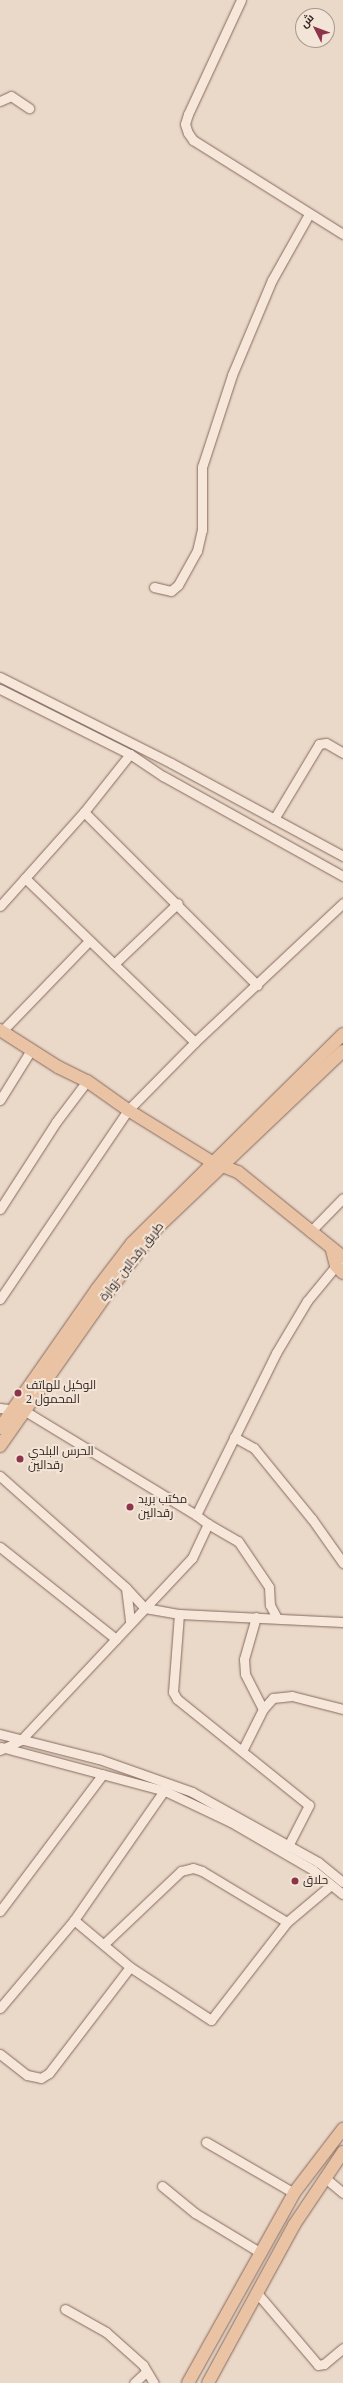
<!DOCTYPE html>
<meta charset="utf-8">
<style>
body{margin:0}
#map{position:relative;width:343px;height:2383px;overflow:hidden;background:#ead8c8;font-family:"Times New Roman",Cairo,serif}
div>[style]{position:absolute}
.roads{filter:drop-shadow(0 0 1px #856a5e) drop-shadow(0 0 1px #856a5e)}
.minor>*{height:9px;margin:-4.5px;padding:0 4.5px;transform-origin:4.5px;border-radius:4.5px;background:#f6e7da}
.major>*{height:12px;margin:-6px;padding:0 6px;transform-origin:6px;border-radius:6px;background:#eac3a4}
.dots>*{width:11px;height:11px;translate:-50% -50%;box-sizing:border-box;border:2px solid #f2e4d7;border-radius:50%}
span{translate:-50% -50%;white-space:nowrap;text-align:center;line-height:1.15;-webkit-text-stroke:4px #f2e4d7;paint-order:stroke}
.street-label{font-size:12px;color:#362621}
.poi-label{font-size:12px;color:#362621}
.left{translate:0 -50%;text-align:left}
.north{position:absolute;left:295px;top:8px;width:40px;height:40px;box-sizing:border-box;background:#f2e4d7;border:1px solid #a7988e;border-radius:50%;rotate:312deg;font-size:11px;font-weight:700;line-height:16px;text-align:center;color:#362621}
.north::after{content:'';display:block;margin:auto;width:14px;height:18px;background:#8e344a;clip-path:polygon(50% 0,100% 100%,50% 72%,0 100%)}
</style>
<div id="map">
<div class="roads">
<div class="minor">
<div style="left:241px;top:0;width:126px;rotate:114.9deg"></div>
<div style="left:188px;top:114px;width:10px;rotate:107deg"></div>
<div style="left:185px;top:124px;width:9px;rotate:72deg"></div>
<div style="left:188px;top:133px;width:9px;rotate:54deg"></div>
<div style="left:193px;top:140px;width:177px;rotate:32.1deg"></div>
<div style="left:0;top:101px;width:12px;rotate:-24deg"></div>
<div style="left:11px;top:96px;width:22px;rotate:34deg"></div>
<div style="left:154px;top:587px;width:17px;rotate:13deg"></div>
<div style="left:171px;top:591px;width:9px;rotate:-41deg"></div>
<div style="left:178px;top:585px;width:39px;rotate:-61deg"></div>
<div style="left:197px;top:551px;width:22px;rotate:-77deg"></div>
<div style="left:202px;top:530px;width:63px;rotate:-90deg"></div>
<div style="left:202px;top:467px;width:97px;rotate:-71.9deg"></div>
<div style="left:232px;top:375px;width:103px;rotate:-67.2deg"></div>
<div style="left:272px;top:280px;width:76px;rotate:-60.7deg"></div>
<div style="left:0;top:677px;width:191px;rotate:26.7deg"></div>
<div style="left:171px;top:763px;width:196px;rotate:28.4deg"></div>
<div style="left:0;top:689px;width:145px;rotate:26.6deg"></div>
<div style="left:130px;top:754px;width:40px;rotate:34deg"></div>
<div style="left:163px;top:776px;width:206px;rotate:29.1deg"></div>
<div style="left:84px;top:812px;width:245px;rotate:45deg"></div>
<div style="left:274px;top:819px;width:87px;rotate:-59deg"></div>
<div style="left:319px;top:744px;width:7px;rotate:-8deg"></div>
<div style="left:326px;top:743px;width:20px;rotate:30deg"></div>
<div style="left:25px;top:878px;width:236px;rotate:44deg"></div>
<div style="left:0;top:906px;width:126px;rotate:-48.2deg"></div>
<div style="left:84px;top:812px;width:74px;rotate:-51.6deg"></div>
<div style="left:114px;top:964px;width:88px;rotate:-43.6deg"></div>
<div style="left:2px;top:1031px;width:125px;rotate:-46deg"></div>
<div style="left:0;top:1100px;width:59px;rotate:-58.2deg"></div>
<div style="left:0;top:1209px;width:103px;rotate:-57.2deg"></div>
<div style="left:56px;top:1122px;width:51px;rotate:-52.9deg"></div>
<div style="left:310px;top:1232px;width:47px;rotate:-45.9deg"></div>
<div style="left:0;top:1299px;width:228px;rotate:-55.9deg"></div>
<div style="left:128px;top:1110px;width:95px;rotate:-45.4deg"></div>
<div style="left:195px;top:1042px;width:203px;rotate:-43.2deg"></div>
<div style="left:0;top:1408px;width:25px;rotate:7deg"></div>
<div style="left:25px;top:1411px;width:200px;rotate:31.3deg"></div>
<div style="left:196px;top:1515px;width:181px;rotate:-63.7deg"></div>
<div style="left:276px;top:1353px;width:61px;rotate:-59.2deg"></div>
<div style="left:307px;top:1301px;width:50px;rotate:-50.6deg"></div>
<div style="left:234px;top:1437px;width:23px;rotate:29deg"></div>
<div style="left:254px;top:1448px;width:92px;rotate:50.8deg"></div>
<div style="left:312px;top:1519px;width:54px;rotate:54.8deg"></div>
<div style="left:0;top:1476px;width:169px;rotate:41.6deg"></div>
<div style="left:126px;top:1588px;width:35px;rotate:83deg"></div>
<div style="left:208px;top:1524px;width:34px;rotate:30deg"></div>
<div style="left:238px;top:1541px;width:55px;rotate:56deg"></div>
<div style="left:269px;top:1587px;width:18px;rotate:87deg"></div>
<div style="left:270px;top:1605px;width:15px;rotate:62deg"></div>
<div style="left:0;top:1547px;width:148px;rotate:38.4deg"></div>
<div style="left:127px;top:1589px;width:26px;rotate:47deg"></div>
<div style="left:145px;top:1608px;width:69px;rotate:-46.8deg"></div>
<div style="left:192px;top:1558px;width:38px;rotate:-65deg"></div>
<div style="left:208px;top:1524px;width:15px;rotate:-143deg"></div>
<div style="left:179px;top:1614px;width:78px;rotate:94.4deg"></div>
<div style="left:173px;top:1692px;width:8px;rotate:60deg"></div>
<div style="left:177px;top:1699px;width:169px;rotate:38.8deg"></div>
<div style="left:309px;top:1805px;width:46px;rotate:117.1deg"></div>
<div style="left:256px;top:1617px;width:44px;rotate:105.9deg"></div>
<div style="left:244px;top:1659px;width:15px;rotate:86deg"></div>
<div style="left:245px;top:1674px;width:39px;rotate:63deg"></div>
<div style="left:0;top:1734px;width:102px;rotate:14.2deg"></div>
<div style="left:99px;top:1759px;width:99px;rotate:19.5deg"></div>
<div style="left:192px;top:1792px;width:144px;rotate:29.1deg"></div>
<div style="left:318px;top:1862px;width:32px;rotate:39deg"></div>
<div style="left:1px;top:1747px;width:170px;rotate:15deg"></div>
<div style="left:165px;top:1791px;width:73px;rotate:25.2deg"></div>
<div style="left:231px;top:1822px;width:95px;rotate:30.3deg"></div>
<div style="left:313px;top:1870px;width:38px;rotate:39deg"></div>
<div style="left:0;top:1750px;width:23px;rotate:-25deg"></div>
<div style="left:21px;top:1740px;width:181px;rotate:-46.8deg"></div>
<div style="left:145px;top:1608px;width:35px;rotate:10deg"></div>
<div style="left:179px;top:1614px;width:164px;rotate:2.8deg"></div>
<div style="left:242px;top:1751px;width:47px;rotate:-63.4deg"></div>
<div style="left:263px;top:1709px;width:15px;rotate:-48deg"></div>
<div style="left:273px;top:1698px;width:19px;rotate:-6deg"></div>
<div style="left:292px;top:1696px;width:53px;rotate:14.3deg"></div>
<div style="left:0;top:1911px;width:171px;rotate:-53.1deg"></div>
<div style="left:74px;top:1920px;width:73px;rotate:40deg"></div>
<div style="left:130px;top:1967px;width:97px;rotate:33.2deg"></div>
<div style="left:211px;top:2020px;width:124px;rotate:-52.2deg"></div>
<div style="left:287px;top:1922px;width:57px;rotate:-40.1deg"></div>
<div style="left:105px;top:1943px;width:105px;rotate:-43.5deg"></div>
<div style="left:181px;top:1871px;width:12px;rotate:-14deg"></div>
<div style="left:193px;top:1868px;width:9px;rotate:18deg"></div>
<div style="left:202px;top:1871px;width:99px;rotate:31deg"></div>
<div style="left:0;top:2008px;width:115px;rotate:-49.9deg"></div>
<div style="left:74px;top:1920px;width:163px;rotate:-55.2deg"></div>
<div style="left:0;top:2054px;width:34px;rotate:38deg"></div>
<div style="left:27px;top:2075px;width:14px;rotate:12deg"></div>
<div style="left:41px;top:2078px;width:9px;rotate:-32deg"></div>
<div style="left:49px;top:2073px;width:133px;rotate:-52.6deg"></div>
<div style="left:206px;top:2142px;width:102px;rotate:30.1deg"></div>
<div style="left:324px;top:2177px;width:25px;rotate:40deg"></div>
<div style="left:162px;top:2186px;width:43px;rotate:39.3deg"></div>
<div style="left:195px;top:2213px;width:77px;rotate:31.2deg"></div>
<div style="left:257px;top:2293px;width:94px;rotate:49.7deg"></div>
<div style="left:318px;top:2365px;width:6px;rotate:-9deg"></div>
<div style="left:324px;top:2364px;width:25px;rotate:-40deg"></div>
<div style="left:65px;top:2309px;width:47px;rotate:29.3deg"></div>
<div style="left:106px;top:2332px;width:50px;rotate:41.7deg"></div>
<div style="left:143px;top:2365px;width:21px;rotate:59deg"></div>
<div style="left:134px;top:2383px;width:16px;rotate:-43deg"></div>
</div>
<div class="major">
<div style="left:0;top:1030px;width:69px;rotate:32.5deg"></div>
<div style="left:58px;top:1067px;width:32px;rotate:26deg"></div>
<div style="left:87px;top:1081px;width:50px;rotate:35.3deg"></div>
<div style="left:128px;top:1110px;width:99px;rotate:31.8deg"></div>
<div style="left:212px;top:1162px;width:28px;rotate:21deg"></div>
<div style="left:238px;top:1172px;width:135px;rotate:39deg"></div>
<div style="left:332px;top:1250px;width:16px;rotate:76deg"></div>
<div style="left:336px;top:1266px;width:10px;rotate:45deg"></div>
<div style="left:0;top:1428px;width:169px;rotate:-55.1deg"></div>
<div style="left:97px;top:1289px;width:58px;rotate:-52.7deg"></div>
<div style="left:132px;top:1243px;width:297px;rotate:-44.7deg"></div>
<div style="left:0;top:1446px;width:198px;rotate:-54.9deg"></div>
<div style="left:114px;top:1284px;width:69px;rotate:-52.6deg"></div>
<div style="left:156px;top:1229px;width:258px;rotate:-43.6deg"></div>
<div style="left:188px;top:2383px;width:218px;rotate:-60.8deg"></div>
<div style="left:294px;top:2193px;width:81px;rotate:-52.6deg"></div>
<div style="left:208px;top:2383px;width:180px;rotate:-61.4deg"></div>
<div style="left:294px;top:2225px;width:88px;rotate:-56.1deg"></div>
</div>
</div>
<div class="dots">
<div style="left:18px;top:1393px;background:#8e344a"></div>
<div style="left:20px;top:1459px;background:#8e344a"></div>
<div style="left:130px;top:1507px;background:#8e344a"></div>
<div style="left:295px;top:1881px;background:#8e344a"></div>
</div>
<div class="street-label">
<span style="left:132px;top:1262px;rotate:-52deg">طريق رقدالين -زوارة</span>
</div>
<div class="poi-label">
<span class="left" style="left:26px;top:1393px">الوكيل للهاتف<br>المحمول 2</span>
<span class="left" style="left:28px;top:1459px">الحرس البلدي<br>رقدالين</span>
<span class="left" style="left:138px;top:1507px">مكتب بريد<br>رقدالين</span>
<span class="left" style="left:303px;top:1881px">حلاق</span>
</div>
<div class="north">ش</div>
</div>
